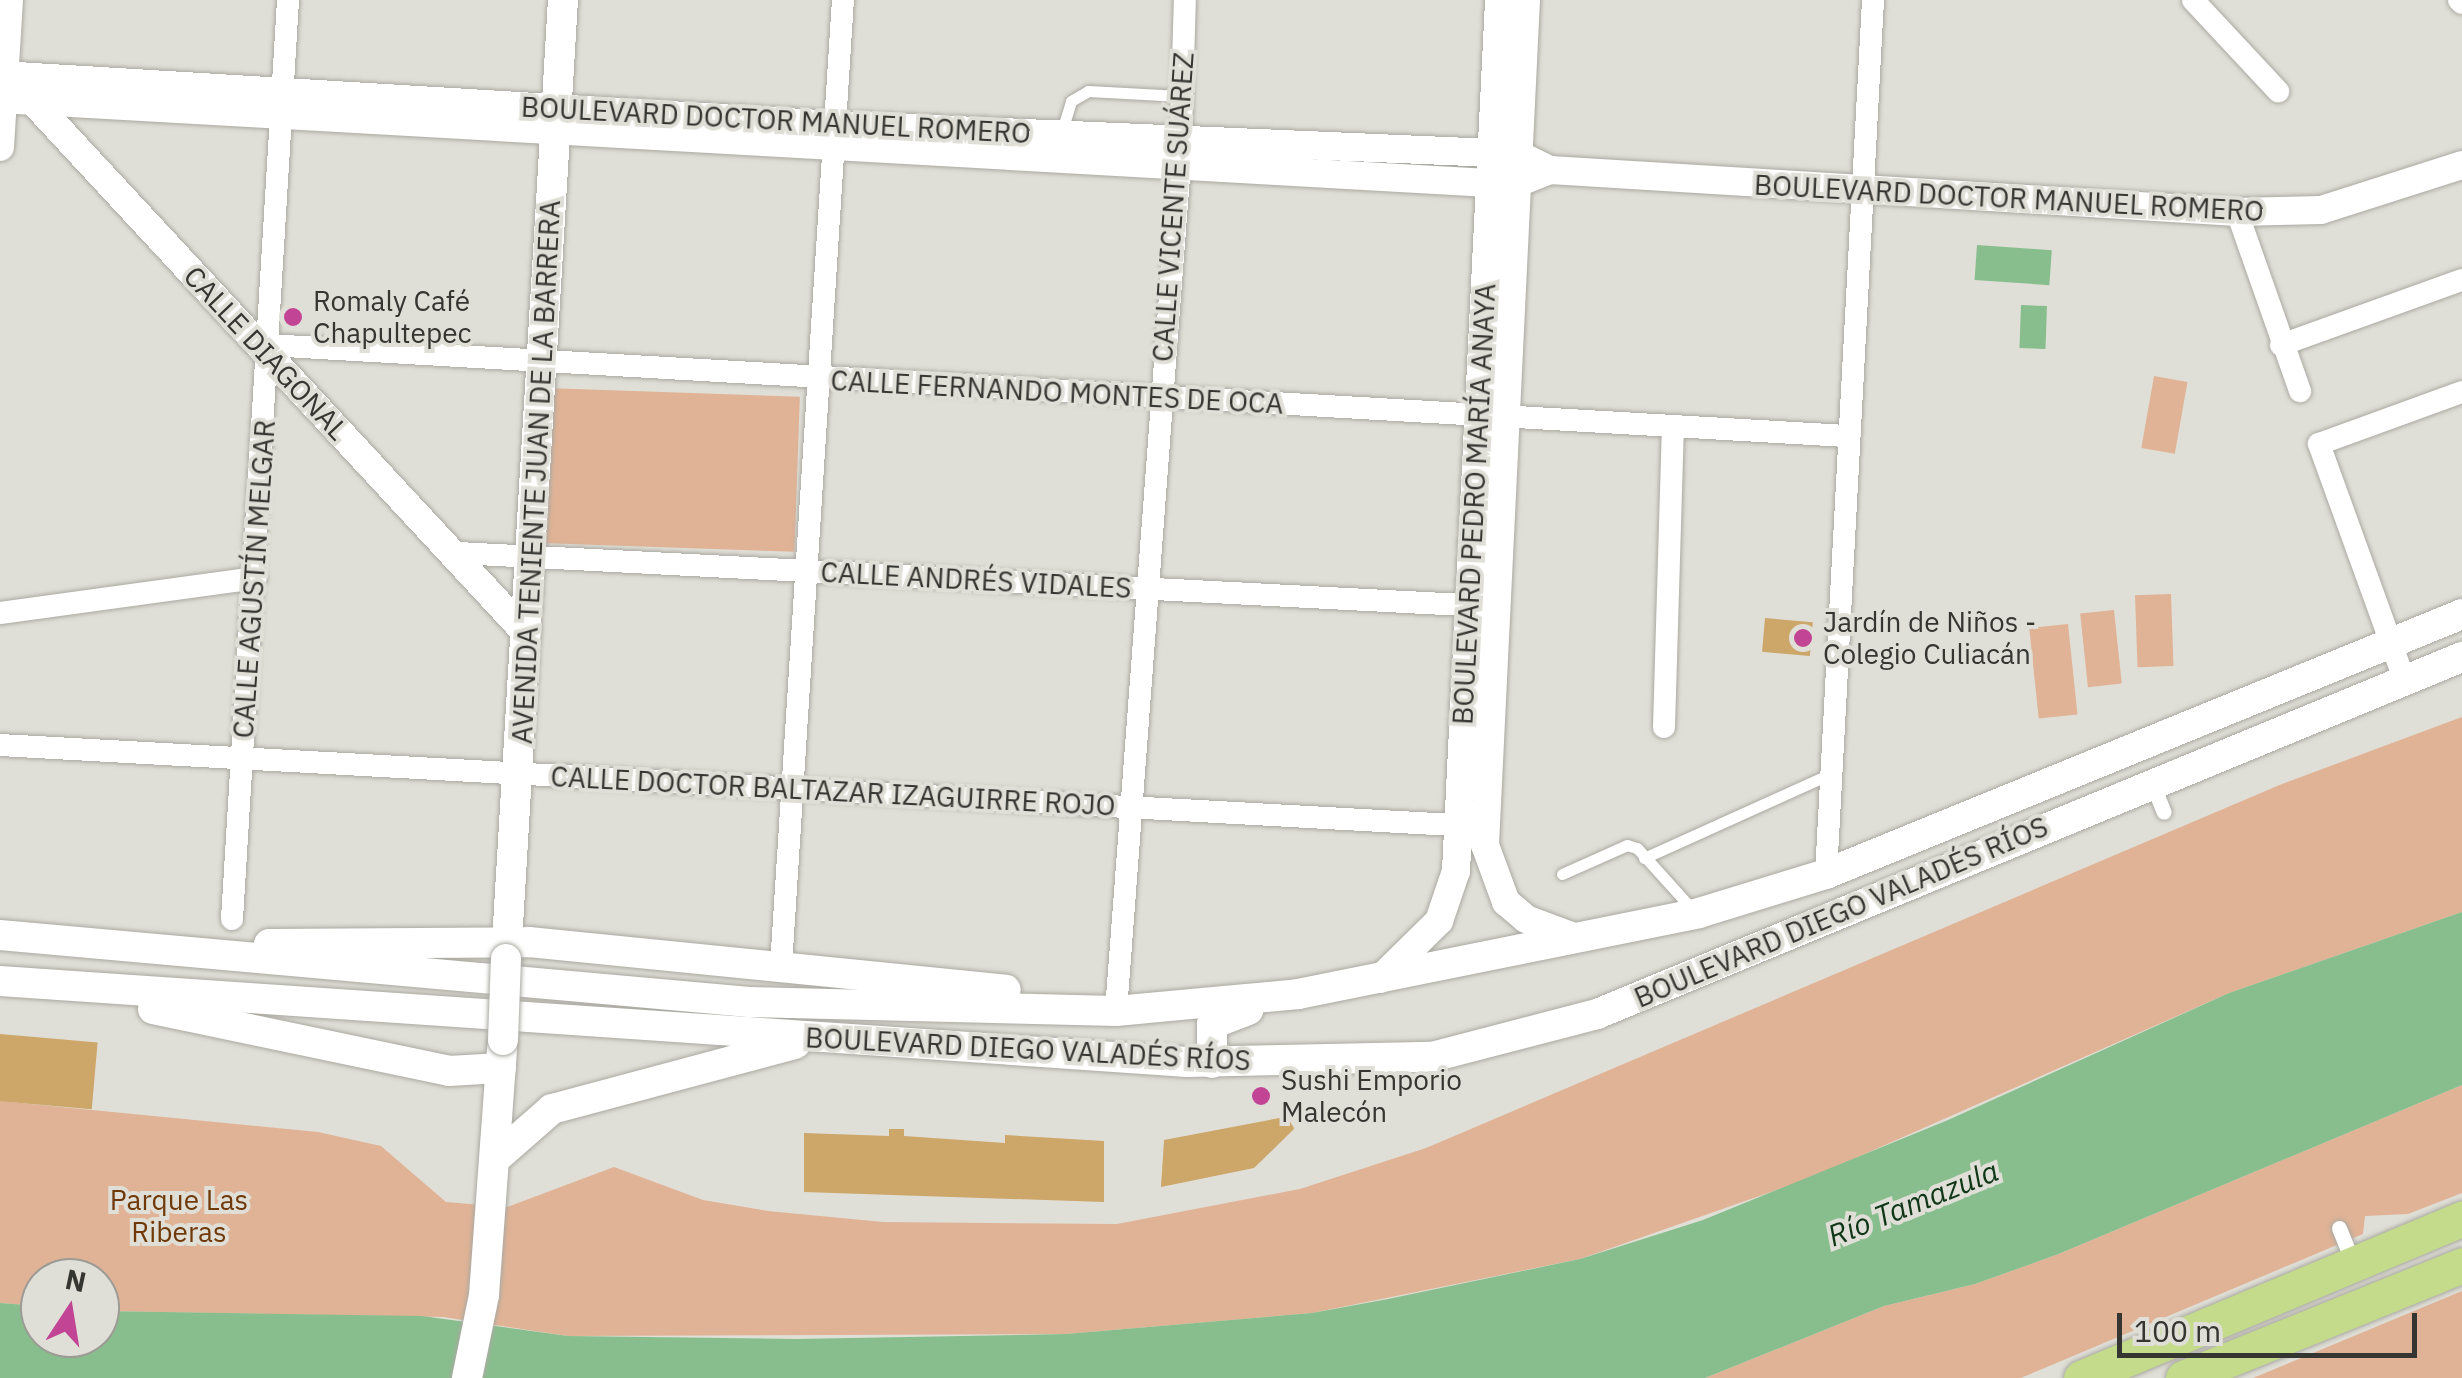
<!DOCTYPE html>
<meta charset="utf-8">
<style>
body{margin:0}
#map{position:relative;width:2462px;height:1378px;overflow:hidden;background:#e0dfd7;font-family:"IBM Plex Sans",sans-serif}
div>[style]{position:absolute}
.green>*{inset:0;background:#e0b396;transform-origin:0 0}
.water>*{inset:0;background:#88be8d;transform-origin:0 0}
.building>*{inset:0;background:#cda66a;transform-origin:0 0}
.roads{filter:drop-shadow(0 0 2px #aaa9a2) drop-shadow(0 0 2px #aaa9a2)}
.service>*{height:11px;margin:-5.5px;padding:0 5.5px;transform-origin:5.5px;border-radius:5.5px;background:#fff}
.pedestrian>*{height:15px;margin:-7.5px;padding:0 7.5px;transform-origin:7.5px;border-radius:7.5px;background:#fff}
.minor>*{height:22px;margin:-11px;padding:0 11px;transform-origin:11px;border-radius:11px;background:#fff}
.tertiary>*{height:28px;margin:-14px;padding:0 14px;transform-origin:14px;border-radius:14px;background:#fff}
.secondary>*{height:30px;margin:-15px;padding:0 15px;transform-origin:15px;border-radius:15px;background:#fff}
.primary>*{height:35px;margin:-17.5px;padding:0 17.5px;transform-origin:17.5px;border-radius:17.5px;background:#c4db8b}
.bridges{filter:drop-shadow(0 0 2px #aaa9a2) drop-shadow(0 0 2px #aaa9a2)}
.secondary-bridge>*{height:30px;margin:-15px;padding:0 15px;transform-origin:15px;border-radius:15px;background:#fff}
.dots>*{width:28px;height:28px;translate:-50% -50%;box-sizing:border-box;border:5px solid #e0dfd7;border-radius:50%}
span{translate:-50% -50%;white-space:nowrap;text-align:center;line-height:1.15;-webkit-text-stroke:8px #e0dfd7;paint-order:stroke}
.street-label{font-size:28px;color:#353532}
.poi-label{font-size:28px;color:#353532}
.left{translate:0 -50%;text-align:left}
.park-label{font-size:28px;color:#703909}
.water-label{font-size:30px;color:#0f3717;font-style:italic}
.north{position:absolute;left:20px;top:1258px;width:100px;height:100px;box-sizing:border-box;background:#e0dfd7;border:2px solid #9c9b95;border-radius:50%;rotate:12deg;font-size:28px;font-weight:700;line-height:40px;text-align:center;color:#353532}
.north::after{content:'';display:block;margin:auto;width:35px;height:45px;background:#c14594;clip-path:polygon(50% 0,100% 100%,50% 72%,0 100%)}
.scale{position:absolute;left:2117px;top:1313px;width:300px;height:45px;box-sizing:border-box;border:5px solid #353532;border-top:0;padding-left:12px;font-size:30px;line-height:35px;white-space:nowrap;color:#353532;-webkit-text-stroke:8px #e0dfd7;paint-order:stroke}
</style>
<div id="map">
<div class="green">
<i style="left:2154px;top:376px;width:34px;height:73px;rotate:10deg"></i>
<i style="left:546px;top:388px;width:254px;height:155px;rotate:2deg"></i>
<i style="left:2171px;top:594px;width:72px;height:36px;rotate:88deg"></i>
<i style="left:2114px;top:610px;width:74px;height:34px;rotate:84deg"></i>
<i style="left:2068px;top:624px;width:91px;height:39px;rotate:84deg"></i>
<i style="clip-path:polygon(2462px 717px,2462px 912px,2229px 993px,1808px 1179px,1580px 1259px,1312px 1313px,1066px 1334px,568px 1336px,443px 1317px,100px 1311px,100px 1278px,40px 1278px,40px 1306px,0 1303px,0 1101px,318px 1132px,381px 1146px,446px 1202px,507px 1207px,614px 1167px,703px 1200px,768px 1211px,883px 1222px,1117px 1224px,1300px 1189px,1426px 1148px,2282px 784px)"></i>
<i style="clip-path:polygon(2462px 1085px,2462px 1193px,2408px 1214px,2365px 1216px,2363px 1234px,2021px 1378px,1705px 1378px,1884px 1306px,1975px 1284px,2056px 1255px)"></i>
<i style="clip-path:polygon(2462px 1291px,2462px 1378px,2253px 1378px)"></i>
</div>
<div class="water">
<i style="left:1977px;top:245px;width:75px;height:35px;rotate:4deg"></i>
<i style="left:2021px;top:305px;width:26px;height:43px;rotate:2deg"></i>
<i style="clip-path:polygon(2462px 912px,2462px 1085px,2056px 1255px,1975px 1284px,1884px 1306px,1705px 1378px,0 1378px,0 1303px,40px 1306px,40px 1338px,100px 1338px,100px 1311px,422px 1316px,568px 1336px,795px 1339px,1066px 1334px,1312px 1313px,1388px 1299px,1580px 1259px,1703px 1220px,1948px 1120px,2229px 993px)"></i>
</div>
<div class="building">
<i style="left:1765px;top:618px;width:48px;height:34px;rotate:5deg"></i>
<i style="left:0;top:1034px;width:98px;height:67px;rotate:5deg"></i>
<i style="clip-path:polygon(1290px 1116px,1294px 1129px,1254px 1168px,1161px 1187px,1164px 1140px)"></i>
<i style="clip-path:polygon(889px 1129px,904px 1129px,904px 1136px,1005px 1143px,1005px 1135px,1104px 1141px,1104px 1202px,804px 1192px,804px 1133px,889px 1136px)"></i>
</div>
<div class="roads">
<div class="service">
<i style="left:1061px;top:134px;width:34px;rotate:-73deg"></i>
<i style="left:1071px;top:101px;width:20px;rotate:-30deg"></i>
<i style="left:1088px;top:91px;width:93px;rotate:3.1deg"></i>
<i style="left:1644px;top:858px;width:206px;rotate:-24.3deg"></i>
<i style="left:1562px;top:874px;width:71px;rotate:-24deg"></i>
<i style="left:1627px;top:845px;width:10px;rotate:17deg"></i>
<i style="left:1637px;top:848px;width:81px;rotate:48deg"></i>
</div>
<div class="pedestrian">
<i style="left:2152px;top:783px;width:31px;rotate:68deg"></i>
<i style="left:2339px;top:1228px;width:38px;rotate:68deg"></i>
</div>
<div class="minor">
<i style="left:2193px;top:0;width:125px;rotate:47deg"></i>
<i style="left:2459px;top:0;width:4px;rotate:45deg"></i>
<i style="left:2237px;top:212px;width:190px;rotate:70.6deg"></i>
<i style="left:268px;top:345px;width:1581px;rotate:3.3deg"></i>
<i style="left:2281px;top:345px;width:192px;rotate:-19.8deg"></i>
<i style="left:458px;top:553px;width:1026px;rotate:2.96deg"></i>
<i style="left:0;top:613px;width:258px;rotate:-7.8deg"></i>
<i style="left:2404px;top:679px;width:250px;rotate:-109.9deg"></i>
<i style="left:2319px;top:444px;width:152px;rotate:-20deg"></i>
<i style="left:1664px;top:727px;width:301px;rotate:-88.3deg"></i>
<i style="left:0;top:745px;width:1476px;rotate:3.15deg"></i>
<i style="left:1826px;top:874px;width:875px;rotate:-86.92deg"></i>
<i style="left:232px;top:919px;width:921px;rotate:-86.51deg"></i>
<i style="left:781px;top:966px;width:968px;rotate:-86.33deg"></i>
<i style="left:1116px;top:1011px;width:849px;rotate:-85.68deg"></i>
<i style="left:1180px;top:164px;width:164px;rotate:-88.3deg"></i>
</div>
<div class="tertiary">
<i style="left:1526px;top:0;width:846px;rotate:92.78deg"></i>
<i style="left:1485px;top:845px;width:61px;rotate:69.8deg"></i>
<i style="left:1506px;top:902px;width:26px;rotate:40deg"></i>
<i style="left:1526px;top:919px;width:48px;rotate:20.7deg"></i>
<i style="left:0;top:75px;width:837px;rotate:3.42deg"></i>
<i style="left:836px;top:125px;width:682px;rotate:2.44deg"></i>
<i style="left:1517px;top:154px;width:37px;rotate:26deg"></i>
<i style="left:1550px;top:170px;width:688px;rotate:3.5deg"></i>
<i style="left:2237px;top:212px;width:84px;rotate:-1.4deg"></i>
<i style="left:2321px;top:210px;width:148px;rotate:-17.7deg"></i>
<i style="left:29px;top:97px;width:732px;rotate:47.16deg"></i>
<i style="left:0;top:99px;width:1491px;rotate:3.23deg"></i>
<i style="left:1489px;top:183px;width:26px;rotate:2deg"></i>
<i style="left:1515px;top:184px;width:38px;rotate:-22deg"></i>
<i style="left:0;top:147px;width:147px;rotate:-86.5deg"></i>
<i style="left:1380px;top:979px;width:83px;rotate:-44.5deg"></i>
<i style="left:1439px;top:921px;width:53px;rotate:-71.2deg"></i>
<i style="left:1456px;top:871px;width:872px;rotate:-87.17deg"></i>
</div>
<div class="secondary">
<i style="left:0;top:935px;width:752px;rotate:5.11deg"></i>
<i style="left:749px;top:1002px;width:367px;rotate:1.4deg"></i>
<i style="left:1116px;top:1011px;width:183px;rotate:-5.3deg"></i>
<i style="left:1298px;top:994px;width:409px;rotate:-11.4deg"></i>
<i style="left:1699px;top:913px;width:133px;rotate:-17.1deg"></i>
<i style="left:1826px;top:874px;width:687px;rotate:-22.23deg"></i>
<i style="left:269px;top:944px;width:260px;rotate:-0.4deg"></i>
<i style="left:529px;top:942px;width:479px;rotate:5.7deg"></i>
<i style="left:506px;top:959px;width:961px;rotate:-86.6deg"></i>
<i style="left:0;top:981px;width:1190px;rotate:3.9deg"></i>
<i style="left:1187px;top:1062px;width:245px;rotate:-1.2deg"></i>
<i style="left:1432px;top:1057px;width:171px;rotate:-14.6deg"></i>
<i style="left:1597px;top:1014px;width:936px;rotate:-22.43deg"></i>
<i style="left:153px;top:1009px;width:302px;rotate:11.8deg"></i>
<i style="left:449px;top:1071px;width:52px;rotate:-3.3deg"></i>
<i style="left:1212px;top:1063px;width:39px;rotate:-90deg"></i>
<i style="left:1212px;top:1024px;width:39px;rotate:-21deg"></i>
<i style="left:496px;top:1158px;width:74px;rotate:-41.2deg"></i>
<i style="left:552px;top:1109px;width:252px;rotate:-15deg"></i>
<i style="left:467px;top:1378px;width:85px;rotate:-78.4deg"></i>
<i style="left:484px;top:1295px;width:248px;rotate:-85.8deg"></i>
</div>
<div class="primary">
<i style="left:2081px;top:1378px;width:413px;rotate:-22.7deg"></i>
<i style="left:2183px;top:1378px;width:301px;rotate:-22deg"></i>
</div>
</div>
<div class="bridges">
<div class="secondary-bridge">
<i style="left:503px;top:1040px;width:81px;rotate:-87.9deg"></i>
</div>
</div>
<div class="dots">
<i style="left:293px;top:317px;background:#c14594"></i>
<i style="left:1803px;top:638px;background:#c14594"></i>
<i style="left:1261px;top:1096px;background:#c14594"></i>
</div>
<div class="street-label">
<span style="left:776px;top:120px;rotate:3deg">BOULEVARD DOCTOR MANUEL ROMERO</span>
<span style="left:2009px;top:198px;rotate:3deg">BOULEVARD DOCTOR MANUEL ROMERO</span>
<span style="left:1173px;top:207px;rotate:-86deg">CALLE VICENTE SUÁREZ</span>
<span style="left:266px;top:353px;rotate:47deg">CALLE DIAGONAL</span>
<span style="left:1057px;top:392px;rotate:3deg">CALLE FERNANDO MONTES DE OCA</span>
<span style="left:536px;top:472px;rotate:-87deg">AVENIDA TENIENTE JUAN DE LA BARRERA</span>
<span style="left:1474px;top:504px;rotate:-87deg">BOULEVARD PEDRO MARÍA ANAYA</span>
<span style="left:254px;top:579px;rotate:-86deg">CALLE AGUSTÍN MELGAR</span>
<span style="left:976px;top:580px;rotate:3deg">CALLE ANDRÉS VIDALES</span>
<span style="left:833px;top:791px;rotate:3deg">CALLE DOCTOR BALTAZAR IZAGUIRRE ROJO</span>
<span style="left:1841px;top:912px;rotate:-23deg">BOULEVARD DIEGO VALADÉS RÍOS</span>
<span style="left:1028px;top:1049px;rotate:3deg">BOULEVARD DIEGO VALADÉS RÍOS</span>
</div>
<div class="poi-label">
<span class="left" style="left:313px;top:317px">Romaly Café<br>Chapultepec</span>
<span class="left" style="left:1823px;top:638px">Jardín de Niños -<br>Colegio Culiacán</span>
<span class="left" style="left:1281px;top:1096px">Sushi Emporio<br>Malecón</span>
</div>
<div class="park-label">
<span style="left:179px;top:1216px">Parque Las<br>Riberas</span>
</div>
<div class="water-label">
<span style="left:1913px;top:1203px;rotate:-22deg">Río Tamazula</span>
</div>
<div class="north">N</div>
<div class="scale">100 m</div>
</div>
